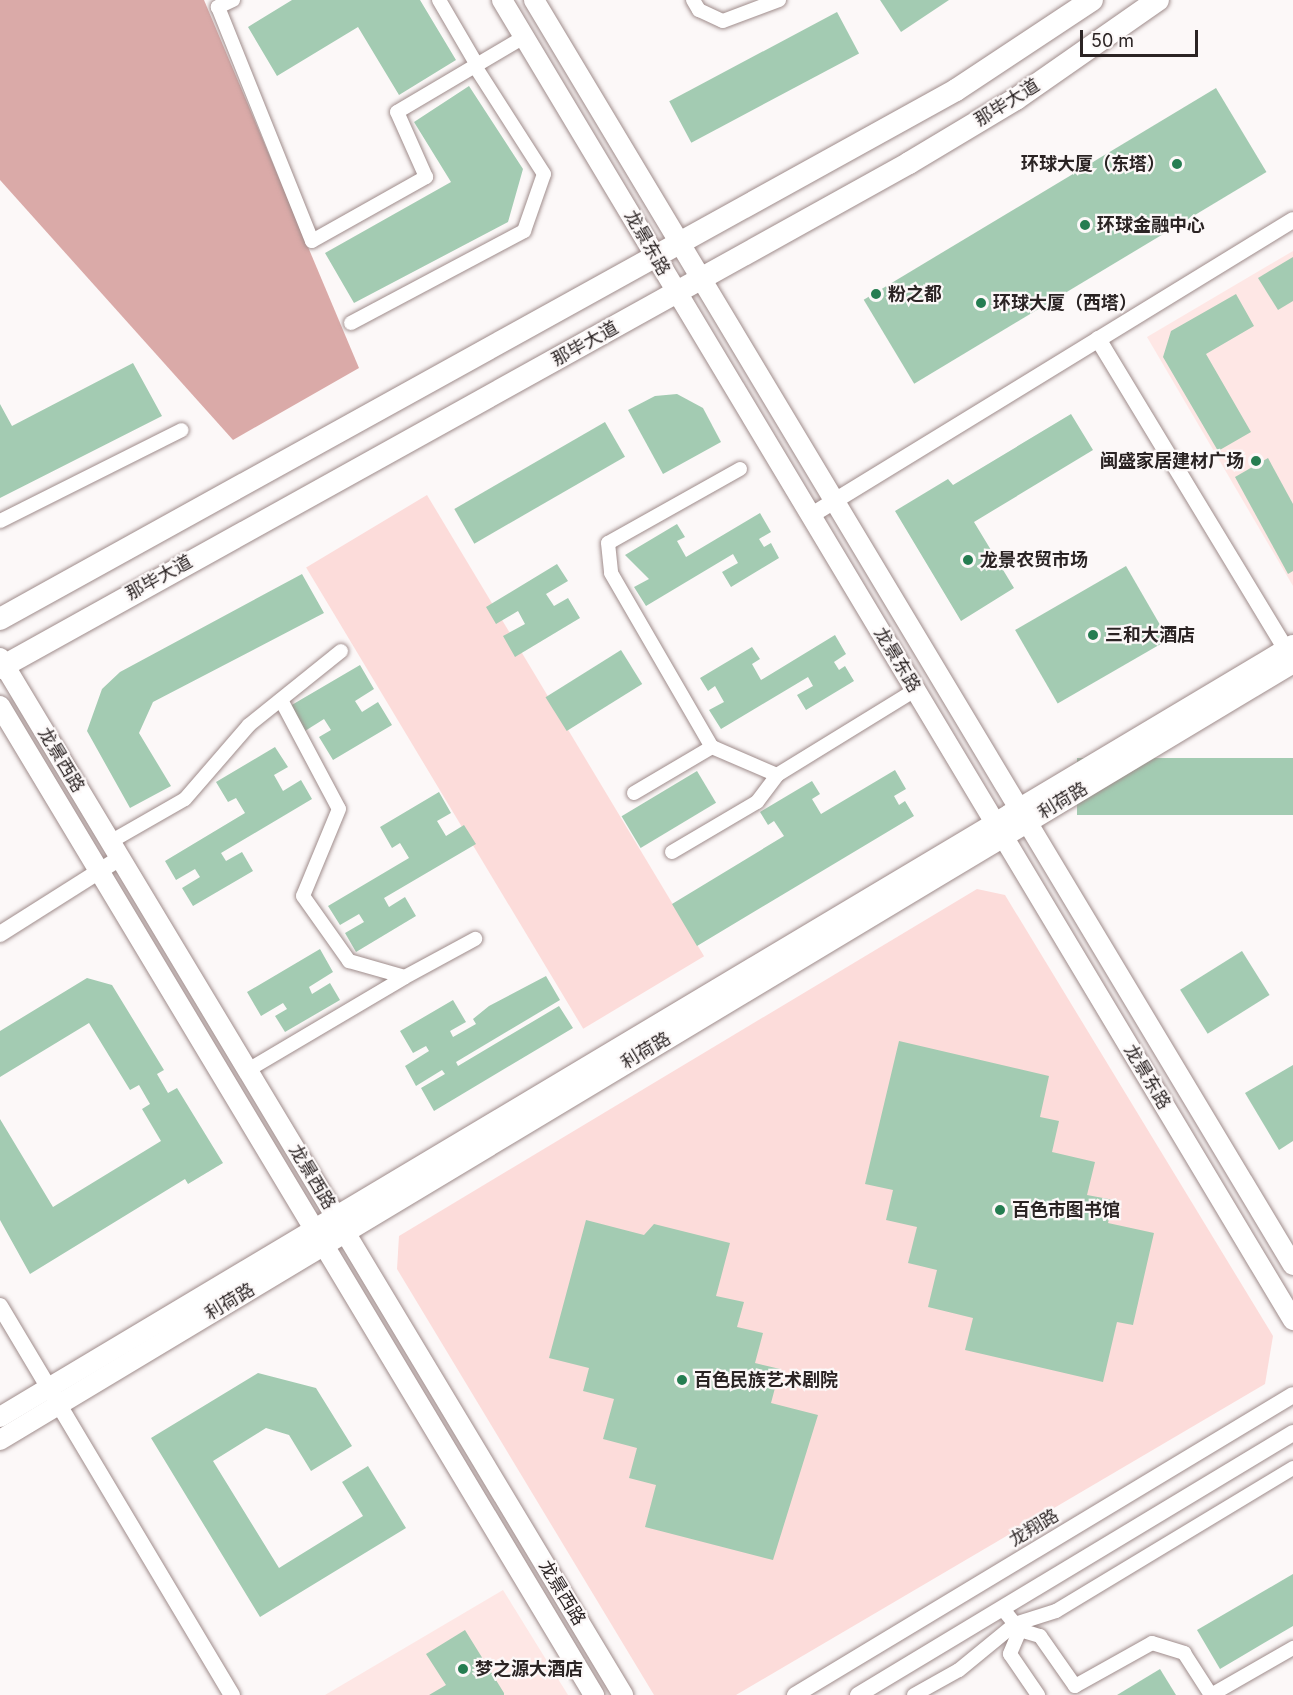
<!DOCTYPE html>
<meta charset="utf-8">
<style>
body{margin:0}
#map{position:relative;width:1293px;height:1695px;overflow:hidden;background:#fcf8f8;font-family:Inter,"Noto Sans SC",sans-serif}
div>[style]{position:absolute}
.built>*{inset:0;background:#fee7e5}
.green>*{inset:0;background:#fcdcda;transform-origin:0 0}
.forest>*{inset:0;background:#daaaa8}
.building>*{inset:0;background:#a3cbb2;transform-origin:0 0}
.roads{filter:drop-shadow(0 0 2px #9f8c8b) drop-shadow(0 0 2px #9f8c8b)}
.minor>*{height:14px;margin:-7px;padding:0 7px;transform-origin:7px;border-radius:7px;background:#fff}
.tertiary>*{height:16px;margin:-8px;padding:0 8px;transform-origin:8px;border-radius:8px;background:#fff}
.secondary>*{height:20px;margin:-10px;padding:0 10px;transform-origin:10px;border-radius:10px;background:#fff}
.primary>*{height:22px;margin:-11px;padding:0 11px;transform-origin:11px;border-radius:11px;background:#fff}
.dots>*{width:16px;height:16px;translate:-50% -50%;box-sizing:border-box;border:3px solid #fcf8f8;border-radius:50%}
span{translate:-50% -50%;white-space:nowrap;text-align:center;line-height:1.15;-webkit-text-stroke:4.5px #fcf8f8;paint-order:stroke}
.street-label{font-size:18px;color:#2b2424}
.poi-label{font-size:18px;color:#2b2424;font-weight:700}
.right{translate:-100% -50%;text-align:right}
.left{translate:0 -50%;text-align:left}
.scale{position:absolute;left:1080px;top:30px;width:118px;height:27px;box-sizing:border-box;border:3px solid #2b2424;border-top:0;padding-left:8px;font-size:18px;line-height:21px;white-space:nowrap;color:#2b2424;-webkit-text-stroke:4px #fcf8f8;paint-order:stroke}
</style>
<div id="map">
<div class="built">
<i style="clip-path:polygon(1293px 251px,1293px 586px,1147px 337px)"></i>
<i style="clip-path:polygon(503px 1590px,568px 1695px,325px 1695px)"></i>
</div>
<div class="green">
<i style="left:427px;top:495px;width:538px;height:141px;rotate:59deg"></i>
<i style="clip-path:polygon(977px 889px,1005px 895px,1273px 1336px,1265px 1384px,736px 1695px,654px 1695px,397px 1269px,399px 1236px)"></i>
</div>
<div class="forest">
<i style="clip-path:polygon(0 0,204px 0,359px 368px,233px 440px,0 180px)"></i>
</div>
<div class="building">
<i style="clip-path:polygon(292px 0,420px 0,456px 60px,399px 95px,358px 27px,277px 76px,248px 27px)"></i>
<i style="clip-path:polygon(880px 0,949px 0,901px 32px)"></i>
<i style="left:837px;top:12px;width:47px;height:190px;rotate:62deg"></i>
<i style="clip-path:polygon(469px 86px,523px 169px,508px 222px,354px 303px,325px 253px,451px 182px,414px 122px)"></i>
<i style="left:1216px;top:88px;width:98px;height:411px;rotate:59deg"></i>
<i style="clip-path:polygon(1293px 257px,1293px 301px,1278px 310px,1258px 278px)"></i>
<i style="clip-path:polygon(1236px 294px,1254px 326px,1206px 354px,1251px 432px,1218px 451px,1163px 357px,1171px 331px)"></i>
<i style="clip-path:polygon(133px 363px,162px 416px,0 498px,0 404px,12px 426px)"></i>
<i style="clip-path:polygon(677px 394px,703px 408px,721px 442px,663px 474px,628px 410px,655px 396px)"></i>
<i style="clip-path:polygon(1071px 414px,1093px 450px,974px 522px,1014px 588px,961px 621px,895px 511px,948px 479px,953px 485px)"></i>
<i style="left:605px;top:422px;width:40px;height:174px;rotate:60deg"></i>
<i style="clip-path:polygon(1268px 458px,1293px 504px,1293px 571px,1288px 574px,1235px 477px)"></i>
<i style="clip-path:polygon(760px 513px,771px 532px,759px 539px,764px 547px,771px 543px,779px 558px,731px 587px,722px 572px,738px 563px,733px 554px,646px 606px,634px 587px,649px 579px,625px 555px,677px 524px,685px 537px,677px 541px,686px 557px)"></i>
<i style="clip-path:polygon(557px 564px,568px 581px,546px 594px,554px 606px,568px 598px,580px 618px,515px 657px,503px 636px,525px 624px,518px 611px,496px 624px,486px 607px)"></i>
<i style="left:1126px;top:566px;width:85px;height:128px;rotate:60deg"></i>
<i style="clip-path:polygon(302px 574px,324px 613px,153px 702px,139px 733px,171px 786px,130px 808px,87px 731px,102px 689px,120px 672px)"></i>
<i style="clip-path:polygon(835px 635px,846px 654px,834px 662px,839px 670px,845px 666px,854px 681px,806px 710px,797px 695px,813px 686px,808px 677px,721px 729px,709px 710px,724px 702px,715px 686px,708px 691px,700px 678px,752px 647px,760px 659px,752px 664px,761px 680px)"></i>
<i style="left:621px;top:650px;width:40px;height:89px;rotate:58deg"></i>
<i style="clip-path:polygon(360px 665px,374px 689px,355px 701px,362px 712px,378px 702px,392px 725px,333px 760px,319px 737px,331px 730px,324px 719px,305px 731px,290px 706px)"></i>
<i style="clip-path:polygon(275px 747px,288px 767px,274px 775px,283px 791px,301px 780px,312px 799px,221px 853px,226px 861px,242px 852px,253px 871px,193px 906px,182px 888px,200px 877px,195px 869px,176px 880px,165px 861px,245px 813px,236px 798px,228px 802px,216px 782px)"></i>
<i style="left:1293px;top:758px;width:57px;height:216px;rotate:90deg"></i>
<i style="clip-path:polygon(895px 770px,906px 789px,894px 796px,899px 805px,905px 801px,914px 816px,697px 946px,672px 904px,784px 836px,774px 821px,768px 825px,760px 812px,812px 781px,820px 794px,812px 799px,821px 814px)"></i>
<i style="left:697px;top:771px;width:37px;height:88px;rotate:59deg"></i>
<i style="clip-path:polygon(439px 792px,451px 813px,437px 821px,446px 836px,464px 825px,476px 844px,384px 898px,389px 907px,405px 897px,416px 916px,356px 952px,345px 933px,364px 922px,359px 914px,340px 925px,328px 906px,409px 858px,400px 843px,392px 848px,380px 827px)"></i>
<i style="clip-path:polygon(320px 949px,333px 972px,309px 987px,312px 994px,330px 983px,340px 1000px,285px 1032px,275px 1016px,287px 1009px,283px 1003px,261px 1016px,247px 992px)"></i>
<i style="left:1242px;top:951px;width:52px;height:73px;rotate:58deg"></i>
<i style="clip-path:polygon(546px 976px,560px 1000px,456px 1062px,458px 1066px,559px 1006px,573px 1028px,434px 1111px,421px 1088px,445px 1074px,442px 1070px,416px 1086px,405px 1066px,429px 1051px,426px 1046px,413px 1053px,400px 1031px,453px 1000px,466px 1022px,450px 1031px,453px 1037px,476px 1024px,473px 1019px,489px 1006px)"></i>
<i style="clip-path:polygon(87px 978px,112px 985px,164px 1070px,157px 1074px,168px 1093px,177px 1088px,223px 1163px,188px 1184px,185px 1179px,30px 1274px,0 1220px,0 1119px,53px 1207px,161px 1141px,142px 1109px,150px 1104px,139px 1085px,130px 1090px,89px 1023px,0 1077px,0 1031px)"></i>
<i style="clip-path:polygon(899px 1041px,1049px 1076px,1040px 1117px,1059px 1121px,1052px 1152px,1095px 1162px,1087px 1195px,1114px 1200px,1108px 1223px,1154px 1233px,1133px 1325px,1117px 1322px,1103px 1382px,965px 1350px,973px 1318px,928px 1307px,937px 1270px,908px 1263px,917px 1227px,886px 1220px,893px 1190px,865px 1184px)"></i>
<i style="clip-path:polygon(1293px 1065px,1293px 1141px,1279px 1150px,1245px 1093px)"></i>
<i style="clip-path:polygon(586px 1220px,644px 1235px,654px 1224px,730px 1243px,716px 1296px,744px 1302px,737px 1327px,763px 1333px,755px 1363px,780px 1369px,771px 1403px,818px 1415px,773px 1560px,645px 1527px,656px 1485px,629px 1478px,637px 1448px,603px 1439px,614px 1399px,583px 1391px,589px 1368px,549px 1358px)"></i>
<i style="clip-path:polygon(258px 1373px,316px 1388px,352px 1446px,311px 1471px,289px 1435px,266px 1428px,213px 1461px,279px 1568px,363px 1516px,342px 1482px,368px 1466px,406px 1528px,260px 1617px,151px 1438px)"></i>
<i style="clip-path:polygon(1293px 1574px,1293px 1626px,1220px 1669px,1197px 1630px)"></i>
<i style="clip-path:polygon(465px 1630px,504px 1693px,504px 1695px,429px 1695px,446px 1685px,426px 1654px)"></i>
<i style="clip-path:polygon(1160px 1669px,1176px 1695px,1117px 1695px)"></i>
</div>
<div class="roads">
<div class="minor">
<i style="left:233px;top:0;width:17px;rotate:155deg"></i>
<i style="left:218px;top:7px;width:252px;rotate:68.1deg"></i>
<i style="left:312px;top:241px;width:131px;rotate:-29.3deg"></i>
<i style="left:426px;top:177px;width:71px;rotate:-114deg"></i>
<i style="left:397px;top:112px;width:147px;rotate:-30.6deg"></i>
<i style="left:439px;top:0;width:75px;rotate:59.7deg"></i>
<i style="left:693px;top:0;width:12px;rotate:59deg"></i>
<i style="left:699px;top:10px;width:26px;rotate:25deg"></i>
<i style="left:723px;top:21px;width:60px;rotate:-20.6deg"></i>
<i style="left:351px;top:323px;width:196px;rotate:-28deg"></i>
<i style="left:524px;top:231px;width:60px;rotate:-70.7deg"></i>
<i style="left:544px;top:174px;width:128px;rotate:-122.6deg"></i>
<i style="left:740px;top:469px;width:151px;rotate:150.7deg"></i>
<i style="left:608px;top:543px;width:30px;rotate:84deg"></i>
<i style="left:611px;top:573px;width:201px;rotate:59.9deg"></i>
<i style="left:712px;top:747px;width:71px;rotate:23.3deg"></i>
<i style="left:777px;top:775px;width:162px;rotate:-31.6deg"></i>
<i style="left:0;top:521px;width:203px;rotate:-26.6deg"></i>
<i style="left:281px;top:700px;width:123px;rotate:62deg"></i>
<i style="left:339px;top:809px;width:94px;rotate:112.5deg"></i>
<i style="left:303px;top:896px;width:80px;rotate:54.7deg"></i>
<i style="left:349px;top:961px;width:58px;rotate:15.9deg"></i>
<i style="left:405px;top:977px;width:80px;rotate:-28.5deg"></i>
<i style="left:634px;top:793px;width:91px;rotate:-30.5deg"></i>
<i style="left:110px;top:842px;width:86px;rotate:-29.8deg"></i>
<i style="left:185px;top:799px;width:98px;rotate:-49.1deg"></i>
<i style="left:249px;top:725px;width:118px;rotate:-38.8deg"></i>
<i style="left:672px;top:852px;width:99px;rotate:-30.5deg"></i>
<i style="left:757px;top:802px;width:34px;rotate:-53deg"></i>
<i style="left:248px;top:1070px;width:182px;rotate:-30.6deg"></i>
<i style="left:1002px;top:1608px;width:28px;rotate:51deg"></i>
<i style="left:1020px;top:1630px;width:21px;rotate:17deg"></i>
<i style="left:1040px;top:1636px;width:61px;rotate:55deg"></i>
<i style="left:1075px;top:1686px;width:88px;rotate:-29.2deg"></i>
<i style="left:1152px;top:1643px;width:34px;rotate:17deg"></i>
<i style="left:1184px;top:1653px;width:50px;rotate:57.3deg"></i>
<i style="left:1211px;top:1695px;width:95px;rotate:-29.8deg"></i>
<i style="left:1020px;top:1630px;width:26px;rotate:113deg"></i>
<i style="left:1010px;top:1654px;width:50px;rotate:55.7deg"></i>
<i style="left:914px;top:1695px;width:51px;rotate:-29.1deg"></i>
<i style="left:959px;top:1670px;width:72px;rotate:-39.4deg"></i>
<i style="left:1015px;top:1624px;width:43px;rotate:-17.6deg"></i>
<i style="left:1056px;top:1611px;width:277px;rotate:-31.1deg"></i>
</div>
<div class="tertiary">
<i style="left:1098px;top:339px;width:363px;rotate:58.8deg"></i>
<i style="left:810px;top:516px;width:566px;rotate:-31.5deg"></i>
<i style="left:0;top:934px;width:142px;rotate:-32.3deg"></i>
<i style="left:0;top:1306px;width:453px;rotate:59.2deg"></i>
<i style="left:795px;top:1695px;width:581px;rotate:-31.07deg"></i>
<i style="left:858px;top:1695px;width:508px;rotate:-31.06deg"></i>
</div>
<div class="secondary">
<i style="left:502px;top:0;width:1539px;rotate:59.07deg"></i>
<i style="left:534px;top:0;width:1475px;rotate:59.04deg"></i>
<i style="left:0;top:658px;width:1210px;rotate:59deg"></i>
<i style="left:0;top:706px;width:1154px;rotate:59.01deg"></i>
<i style="left:0;top:1417px;width:1506px;rotate:-30.84deg"></i>
<i style="left:0;top:1440px;width:1509px;rotate:-31deg"></i>
</div>
<div class="primary">
<i style="left:0;top:619px;width:1093px;rotate:-28.96deg"></i>
<i style="left:956px;top:90px;width:163px;rotate:-33.5deg"></i>
<i style="left:0;top:668px;width:1040px;rotate:-29.05deg"></i>
<i style="left:909px;top:163px;width:125px;rotate:-30.9deg"></i>
<i style="left:1016px;top:99px;width:173px;rotate:-34.9deg"></i>
</div>
</div>
<div class="dots">
<i style="left:1177px;top:164px;background:#257d51"></i>
<i style="left:1085px;top:225px;background:#257d51"></i>
<i style="left:876px;top:294px;background:#257d51"></i>
<i style="left:981px;top:303px;background:#257d51"></i>
<i style="left:1256px;top:461px;background:#257d51"></i>
<i style="left:968px;top:560px;background:#257d51"></i>
<i style="left:1093px;top:635px;background:#257d51"></i>
<i style="left:1000px;top:1210px;background:#257d51"></i>
<i style="left:682px;top:1380px;background:#257d51"></i>
<i style="left:463px;top:1669px;background:#257d51"></i>
</div>
<div class="street-label">
<span style="left:1007px;top:103px;rotate:-32deg">那毕大道</span>
<span style="left:647px;top:243px;rotate:60deg">龙景东路</span>
<span style="left:585px;top:344px;rotate:-29deg">那毕大道</span>
<span style="left:159px;top:578px;rotate:-29deg">那毕大道</span>
<span style="left:897px;top:660px;rotate:59deg">龙景东路</span>
<span style="left:61px;top:760px;rotate:59deg">龙景西路</span>
<span style="left:1063px;top:801px;rotate:-31deg">利荷路</span>
<span style="left:646px;top:1051px;rotate:-31deg">利荷路</span>
<span style="left:1147px;top:1077px;rotate:59deg">龙景东路</span>
<span style="left:312px;top:1177px;rotate:59deg">龙景西路</span>
<span style="left:230px;top:1302px;rotate:-31deg">利荷路</span>
<span style="left:1034px;top:1528px;rotate:-31deg">龙翔路</span>
<span style="left:562px;top:1593px;rotate:59deg">龙景西路</span>
</div>
<div class="poi-label">
<span class="right" style="left:1165px;top:164px">环球大厦（东塔）</span>
<span class="left" style="left:1097px;top:225px">环球金融中心</span>
<span class="left" style="left:888px;top:294px">粉之都</span>
<span class="left" style="left:993px;top:303px">环球大厦（西塔）</span>
<span class="right" style="left:1244px;top:461px">闽盛家居建材广场</span>
<span class="left" style="left:980px;top:560px">龙景农贸市场</span>
<span class="left" style="left:1105px;top:635px">三和大酒店</span>
<span class="left" style="left:1012px;top:1210px">百色市图书馆</span>
<span class="left" style="left:694px;top:1380px">百色民族艺术剧院</span>
<span class="left" style="left:475px;top:1669px">梦之源大酒店</span>
</div>
<div class="scale">50 m</div>
</div>
